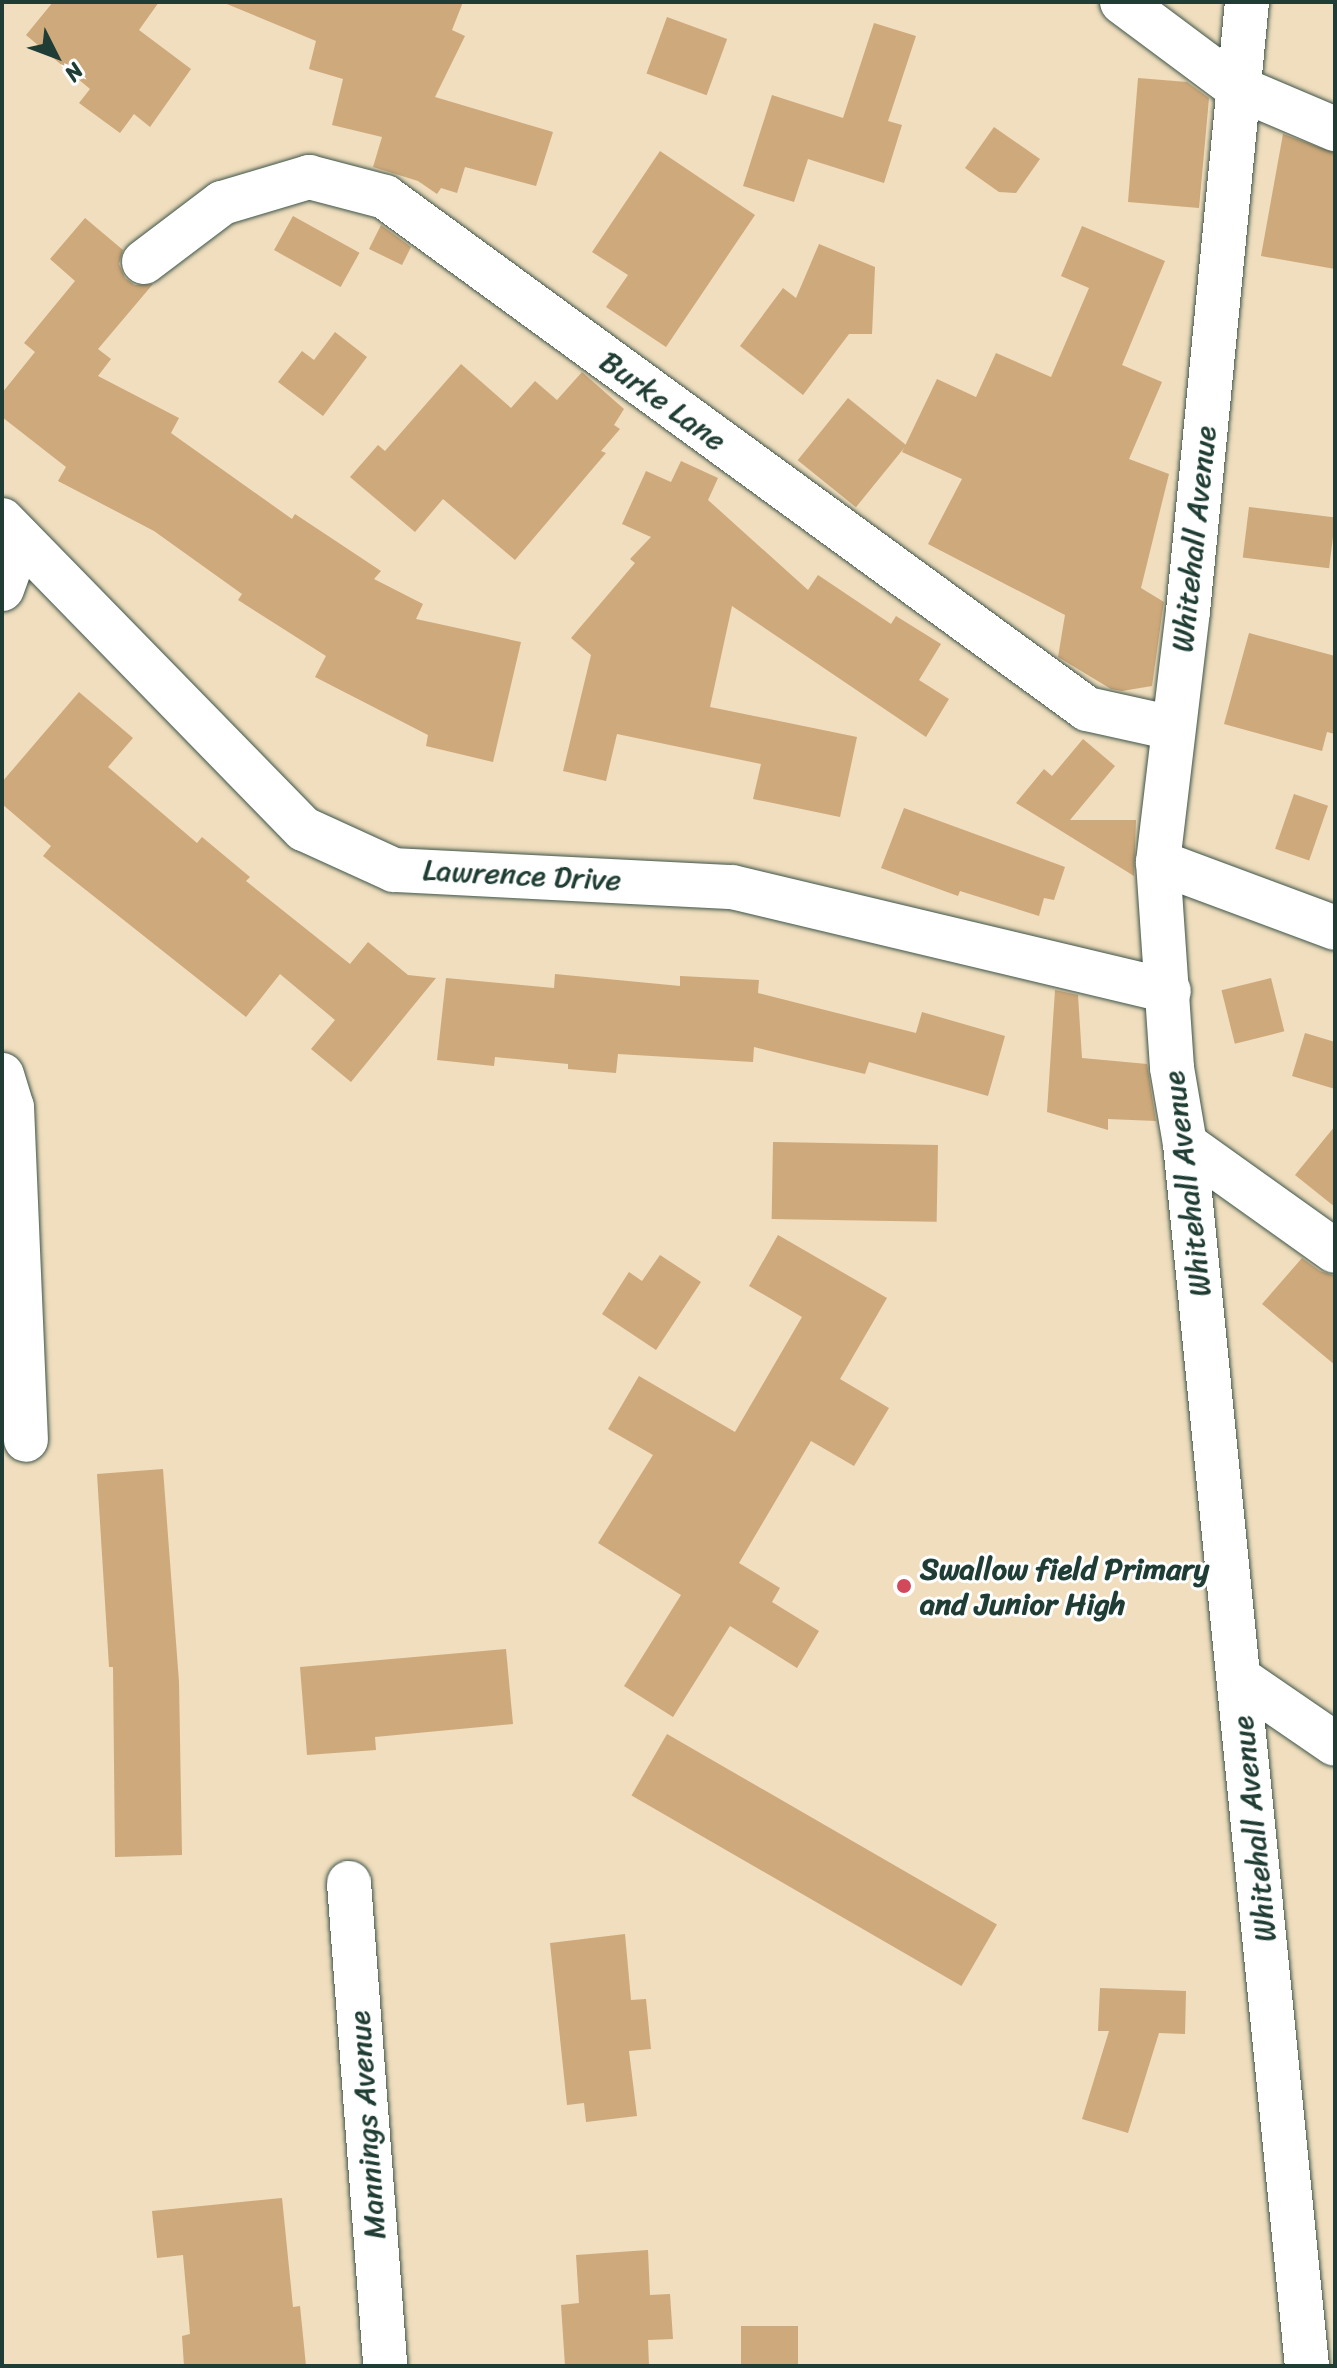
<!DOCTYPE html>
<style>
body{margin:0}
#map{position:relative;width:1337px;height:2368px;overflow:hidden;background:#f0debe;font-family:Sriracha,sans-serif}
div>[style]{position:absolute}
.building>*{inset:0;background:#cea97b;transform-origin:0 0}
.roads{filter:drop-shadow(0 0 2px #3e5549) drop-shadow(0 0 2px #3e5549)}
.minor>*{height:44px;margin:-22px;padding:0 22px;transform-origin:22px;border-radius:22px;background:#fff}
.dots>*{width:22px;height:22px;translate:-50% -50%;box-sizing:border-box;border:4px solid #fff;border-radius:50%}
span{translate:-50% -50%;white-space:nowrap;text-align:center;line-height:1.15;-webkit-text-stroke:6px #fff;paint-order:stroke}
.street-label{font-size:30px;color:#1f3d34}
.poi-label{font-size:30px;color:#1f3d34;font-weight:700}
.left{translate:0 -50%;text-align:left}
.frame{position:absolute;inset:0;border:4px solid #1f3d34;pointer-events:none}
.north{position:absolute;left:16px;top:16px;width:80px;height:80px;-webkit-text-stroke:6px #fff;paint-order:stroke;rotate:132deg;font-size:22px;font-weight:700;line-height:32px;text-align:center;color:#1f3d34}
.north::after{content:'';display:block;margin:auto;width:28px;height:36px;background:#1f3d34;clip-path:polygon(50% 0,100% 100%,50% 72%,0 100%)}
</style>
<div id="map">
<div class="building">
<i style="clip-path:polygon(53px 2px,159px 2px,139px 30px,191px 69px,150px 127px,134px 114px,120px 133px,79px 103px,90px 89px,26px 35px)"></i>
<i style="clip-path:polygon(222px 2px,463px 2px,452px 30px,465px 36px,435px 97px,553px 132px,536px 186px,465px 167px,457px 193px,441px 188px,437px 194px,418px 181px,373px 167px,382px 137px,332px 125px,343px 79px,309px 69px,316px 41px)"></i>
<i style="left:667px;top:17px;width:64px;height:60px;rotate:20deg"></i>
<i style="clip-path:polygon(874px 23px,916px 36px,888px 121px,902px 125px,884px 183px,808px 159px,794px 202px,743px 186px,772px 95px,843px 118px)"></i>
<i style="clip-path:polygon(1138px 78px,1187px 82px,1209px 98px,1199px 208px,1128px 202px)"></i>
<i style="clip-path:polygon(994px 127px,1040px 159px,1016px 193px,999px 192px,965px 168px)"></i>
<i style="clip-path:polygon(1283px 134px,1335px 153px,1335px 269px,1261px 256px)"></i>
<i style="clip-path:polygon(660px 151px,755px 215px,666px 347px,606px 307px,628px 275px,592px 252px)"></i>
<i style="left:293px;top:216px;width:76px;height:39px;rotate:29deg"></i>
<i style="clip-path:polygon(85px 218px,123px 250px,119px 264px,125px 278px,135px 285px,153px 284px,98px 349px,111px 359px,98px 376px,179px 418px,171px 433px,292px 519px,295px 514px,381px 571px,374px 579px,423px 604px,416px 619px,521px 642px,493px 762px,426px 746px,428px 735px,315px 677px,326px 656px,238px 600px,242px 594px,154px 531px,58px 481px,66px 467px,2px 417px,2px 393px,35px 352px,24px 343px,75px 281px,50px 259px)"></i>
<i style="clip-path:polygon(381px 225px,411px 247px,402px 265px,369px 249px)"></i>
<i style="clip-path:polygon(1082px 226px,1165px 261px,1122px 365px,1162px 382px,1129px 459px,1169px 474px,1141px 588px,1164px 602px,1163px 608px,1152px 686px,1122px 691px,1111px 689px,1058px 657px,1065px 615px,928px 544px,962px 479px,902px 452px,937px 379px,976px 397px,996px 353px,1051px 377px,1089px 288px,1061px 276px)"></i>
<i style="clip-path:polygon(819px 244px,875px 267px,872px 334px,849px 334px,803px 395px,740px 346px,783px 288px,796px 298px)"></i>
<i style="clip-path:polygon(335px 332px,367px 357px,323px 416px,278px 382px,302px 351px,314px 360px)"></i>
<i style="clip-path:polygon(461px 364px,511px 408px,535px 381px,557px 400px,582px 372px,624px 409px,614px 425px,620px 429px,601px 451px,606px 453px,515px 560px,443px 499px,415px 532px,350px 477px,378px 445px,385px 451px)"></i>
<i style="left:848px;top:398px;width:75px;height:80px;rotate:39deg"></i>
<i style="clip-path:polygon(681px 461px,718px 478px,708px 500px,808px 590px,818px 575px,891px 624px,896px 616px,941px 644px,919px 680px,949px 699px,926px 737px,732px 606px,710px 707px,857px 737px,840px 817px,753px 799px,761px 764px,617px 734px,606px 781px,563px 771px,591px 655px,571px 638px,635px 563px,630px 559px,651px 537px,622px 524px,646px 471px,671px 482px)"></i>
<i style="left:1249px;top:507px;width:87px;height:51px;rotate:7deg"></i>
<i style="clip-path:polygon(1249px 633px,1335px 656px,1335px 734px,1327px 732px,1322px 751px,1224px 724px)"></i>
<i style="clip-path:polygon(79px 692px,133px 738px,108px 767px,197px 843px,202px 837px,250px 877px,246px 881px,350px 964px,368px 942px,408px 975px,436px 978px,351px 1082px,311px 1049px,335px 1020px,280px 974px,246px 1017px,43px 856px,51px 846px,2px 804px,2px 782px)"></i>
<i style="clip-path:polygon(1083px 739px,1115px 766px,1070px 820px,1136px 820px,1134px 876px,1016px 803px,1044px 769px,1052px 776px)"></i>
<i style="left:1294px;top:794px;width:36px;height:58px;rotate:19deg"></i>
<i style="clip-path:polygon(904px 808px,1065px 867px,1054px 900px,1044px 898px,1039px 916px,960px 891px,958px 896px,881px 868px)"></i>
<i style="clip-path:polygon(555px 974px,680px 986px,680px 976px,759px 980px,758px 993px,916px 1033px,922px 1012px,1005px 1036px,988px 1096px,869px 1062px,865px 1074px,754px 1047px,753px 1062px,618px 1054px,616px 1073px,568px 1069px,568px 1064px,495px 1057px,494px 1066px,437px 1060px,446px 978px,554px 988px)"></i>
<i style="left:1271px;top:978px;width:55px;height:51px;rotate:76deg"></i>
<i style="clip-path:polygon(1055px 990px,1078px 995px,1082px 1058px,1147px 1064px,1156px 1121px,1108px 1119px,1108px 1130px,1047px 1112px)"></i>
<i style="clip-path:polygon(1305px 1033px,1335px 1042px,1335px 1089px,1292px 1076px)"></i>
<i style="clip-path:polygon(1335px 1126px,1335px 1207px,1295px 1175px)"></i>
<i style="left:773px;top:1142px;width:165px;height:77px;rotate:1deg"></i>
<i style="clip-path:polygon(778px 1235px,887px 1298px,840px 1379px,889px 1408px,854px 1466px,811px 1441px,739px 1563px,780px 1588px,772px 1602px,819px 1631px,797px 1668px,730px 1626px,673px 1717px,624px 1686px,681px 1595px,598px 1543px,653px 1455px,608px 1429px,639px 1376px,735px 1432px,802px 1317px,749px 1286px)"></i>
<i style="clip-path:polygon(660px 1255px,701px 1282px,656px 1350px,602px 1314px,629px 1272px,642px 1281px)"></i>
<i style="clip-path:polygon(1302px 1258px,1320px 1271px,1335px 1276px,1335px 1365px,1262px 1304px)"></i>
<i style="clip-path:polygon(163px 1469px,179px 1682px,182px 1855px,115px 1857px,113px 1667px,109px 1667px,97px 1474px)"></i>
<i style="clip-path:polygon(506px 1649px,513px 1724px,375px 1737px,376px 1750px,307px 1755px,300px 1667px)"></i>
<i style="left:667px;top:1734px;width:381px;height:71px;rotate:30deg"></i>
<i style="clip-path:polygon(625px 1934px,631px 2000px,646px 1999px,651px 2049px,629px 2051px,637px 2116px,586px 2122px,584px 2103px,567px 2105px,550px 1943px)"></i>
<i style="clip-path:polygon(1100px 1988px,1186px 1991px,1185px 2034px,1159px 2033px,1128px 2133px,1082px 2119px,1109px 2031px,1098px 2031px)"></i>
<i style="clip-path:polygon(282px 2198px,293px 2307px,300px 2306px,306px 2366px,184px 2366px,182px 2336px,190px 2334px,183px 2255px,157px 2258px,152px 2211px)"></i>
<i style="clip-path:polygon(648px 2250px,650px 2295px,670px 2294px,673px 2339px,648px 2340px,649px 2366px,565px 2366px,561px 2305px,579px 2303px,576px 2255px)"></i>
<i style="left:798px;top:2326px;width:40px;height:57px;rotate:90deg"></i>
</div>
<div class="roads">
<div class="minor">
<i style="left:1122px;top:2px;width:142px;rotate:36.7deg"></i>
<i style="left:1236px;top:87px;width:108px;rotate:23deg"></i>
<i style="left:1247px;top:2px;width:612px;rotate:95.53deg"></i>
<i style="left:1188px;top:611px;width:253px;rotate:96.8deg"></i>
<i style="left:1158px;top:862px;width:206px;rotate:86.1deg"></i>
<i style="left:1172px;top:1068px;width:77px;rotate:80.3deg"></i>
<i style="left:1185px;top:1144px;width:1228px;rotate:84.3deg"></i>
<i style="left:144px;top:262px;width:98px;rotate:-37.1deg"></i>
<i style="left:222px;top:203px;width:91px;rotate:-16.6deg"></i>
<i style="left:309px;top:177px;width:79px;rotate:14.7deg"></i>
<i style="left:385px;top:197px;width:869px;rotate:36.1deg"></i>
<i style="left:1087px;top:709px;width:88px;rotate:12.5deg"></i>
<i style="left:2px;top:520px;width:432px;rotate:45.7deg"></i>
<i style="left:304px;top:829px;width:99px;rotate:24.5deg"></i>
<i style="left:394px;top:870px;width:338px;rotate:2.9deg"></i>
<i style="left:732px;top:887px;width:449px;rotate:13.4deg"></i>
<i style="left:2px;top:589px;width:53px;rotate:-70.2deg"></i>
<i style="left:1158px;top:862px;width:189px;rotate:20.4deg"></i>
<i style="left:2px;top:1075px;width:34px;rotate:73deg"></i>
<i style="left:12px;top:1107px;width:333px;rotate:87.6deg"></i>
<i style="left:1185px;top:1144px;width:184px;rotate:35.5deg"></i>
<i style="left:1239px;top:1678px;width:116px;rotate:34.5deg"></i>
<i style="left:349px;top:1883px;width:484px;rotate:85.7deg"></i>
</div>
</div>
<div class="dots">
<i style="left:904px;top:1586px;background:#d1495b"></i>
</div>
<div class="street-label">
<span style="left:663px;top:401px;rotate:36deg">Burke Lane</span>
<span style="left:1194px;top:539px;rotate:-84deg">Whitehall Avenue</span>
<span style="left:522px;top:875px;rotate:3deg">Lawrence Drive</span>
<span style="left:1187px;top:1184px;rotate:-97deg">Whitehall Avenue</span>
<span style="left:1254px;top:1829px;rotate:-96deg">Whitehall Avenue</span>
<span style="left:367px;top:2125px;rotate:-94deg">Mannings Avenue</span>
</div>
<div class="poi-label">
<span class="left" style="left:920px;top:1586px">Swallow field Primary<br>and Junior High</span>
</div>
<div class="frame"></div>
<div class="north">N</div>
</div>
